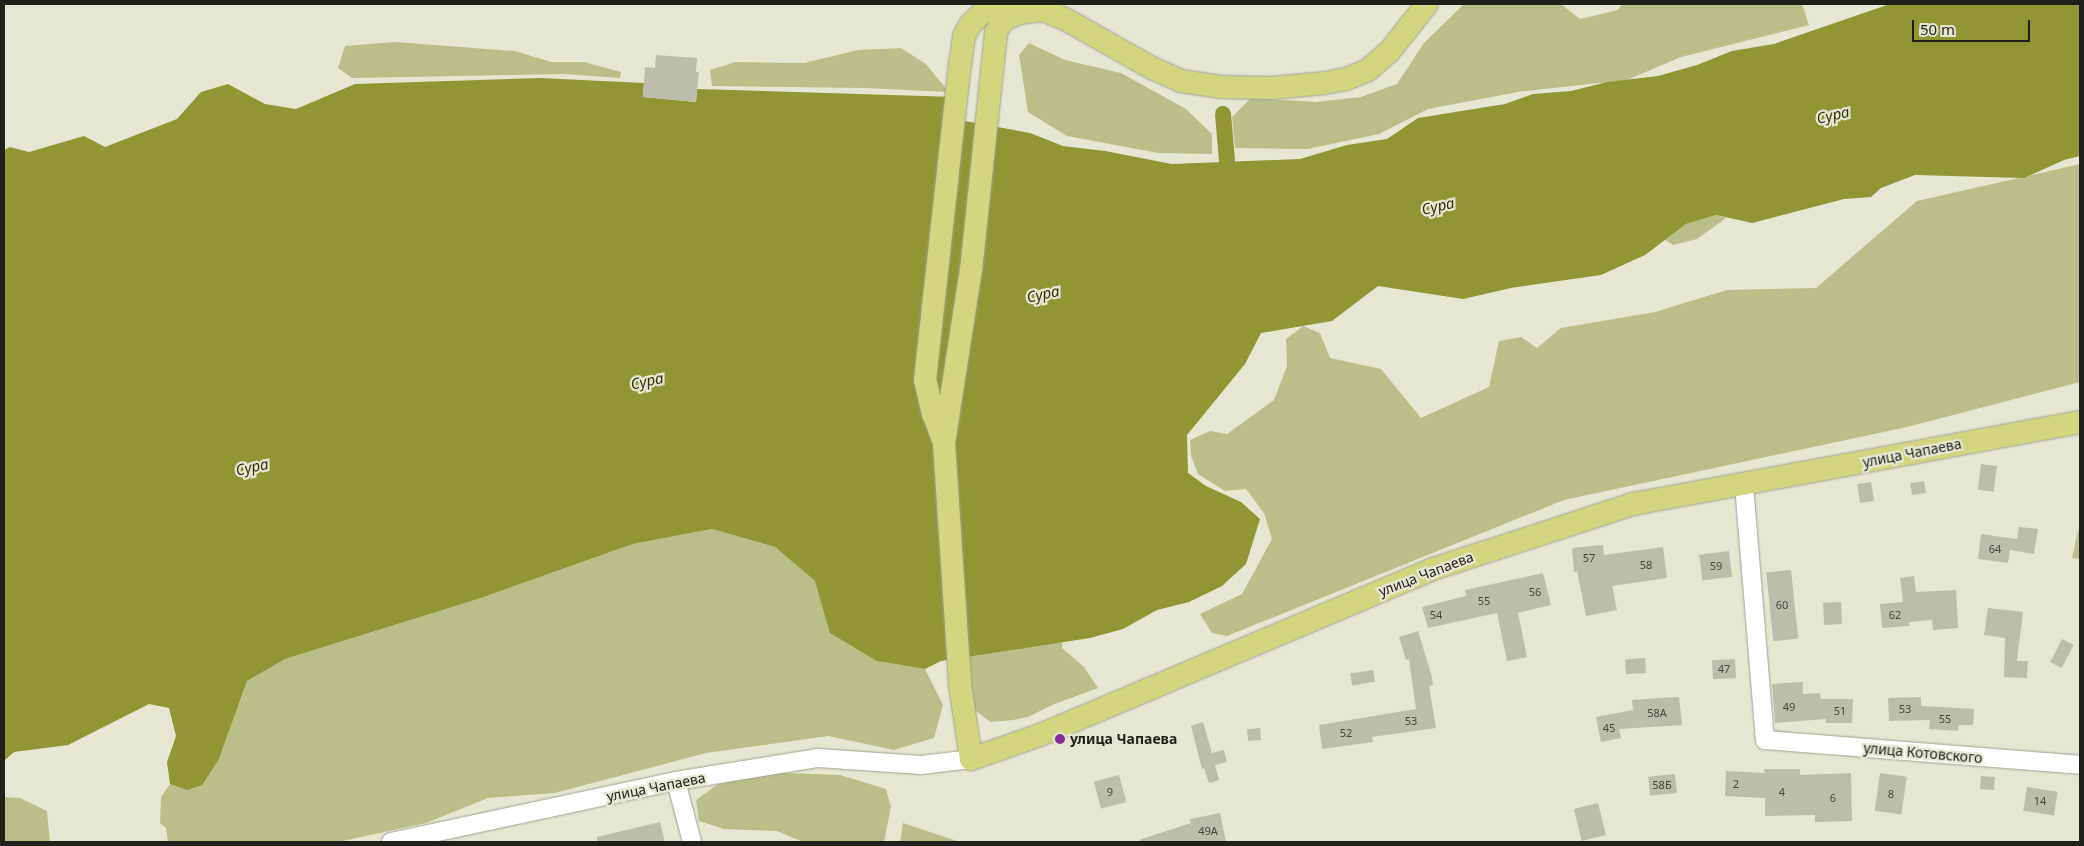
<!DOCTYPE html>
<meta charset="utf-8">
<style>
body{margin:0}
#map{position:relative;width:2084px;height:846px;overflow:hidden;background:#e5e7d3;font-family:"Noto Sans",sans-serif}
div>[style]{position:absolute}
.green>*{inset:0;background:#babe88}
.water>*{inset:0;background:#919534}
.canal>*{height:16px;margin:-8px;padding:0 8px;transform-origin:8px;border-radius:8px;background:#919534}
.building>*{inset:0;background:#bcbeab;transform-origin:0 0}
.roads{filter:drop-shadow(0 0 1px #a1a391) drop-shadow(0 0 1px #a1a391)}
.minor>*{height:18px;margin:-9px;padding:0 9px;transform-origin:9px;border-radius:9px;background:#fff}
.major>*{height:22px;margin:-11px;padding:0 11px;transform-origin:11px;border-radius:11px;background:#d3d67f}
.dots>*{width:14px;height:14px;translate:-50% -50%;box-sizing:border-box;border:2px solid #e5e7d3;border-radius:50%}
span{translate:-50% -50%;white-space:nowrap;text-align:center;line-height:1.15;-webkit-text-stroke:4.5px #e5e7d3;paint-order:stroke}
.number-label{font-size:11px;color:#46483e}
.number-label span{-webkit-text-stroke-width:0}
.street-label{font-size:14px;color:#1f2019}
.poi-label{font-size:14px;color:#1f2019;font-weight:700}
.left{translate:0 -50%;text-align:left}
.water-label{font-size:15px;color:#32330a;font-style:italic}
.frame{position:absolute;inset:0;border:5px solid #1f2019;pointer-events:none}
.scale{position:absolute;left:1912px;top:20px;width:118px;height:22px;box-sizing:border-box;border:2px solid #1f2019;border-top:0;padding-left:6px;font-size:15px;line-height:18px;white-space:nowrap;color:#1f2019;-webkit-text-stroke:4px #e5e7d3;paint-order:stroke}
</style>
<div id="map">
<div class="green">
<i style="clip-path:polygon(1464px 4px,1561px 4px,1580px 19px,1618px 10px,1622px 4px,1802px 4px,1809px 25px,1681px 57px,1627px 80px,1518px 92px,1428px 109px,1379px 134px,1307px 149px,1235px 148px,1232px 117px,1251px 98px,1316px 102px,1361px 97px,1397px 84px,1424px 43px)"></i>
<i style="clip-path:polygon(395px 42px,515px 51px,551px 62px,584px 62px,621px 72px,620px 78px,564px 74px,352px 78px,338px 68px,345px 46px)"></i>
<i style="clip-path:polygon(1029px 43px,1065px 60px,1121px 73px,1186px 109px,1212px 134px,1212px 154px,1158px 153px,1067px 136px,1028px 112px,1019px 55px)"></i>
<i style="clip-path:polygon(901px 48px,926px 64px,949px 92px,864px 88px,712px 86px,710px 70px,736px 62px,804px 63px,858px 50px)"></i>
<i style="clip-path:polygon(2080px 164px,2080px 382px,1907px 427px,1564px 500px,1227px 636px,1212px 633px,1200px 614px,1242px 594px,1272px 539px,1264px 513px,1246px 489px,1225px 491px,1198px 474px,1191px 456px,1190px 440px,1210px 431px,1227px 434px,1274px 400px,1287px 366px,1286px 339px,1303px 326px,1320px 333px,1330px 358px,1381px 369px,1421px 418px,1489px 387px,1499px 341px,1521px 337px,1537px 348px,1561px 328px,1655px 312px,1727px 290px,1816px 288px,1917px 201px)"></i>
<i style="clip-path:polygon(1716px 215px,1726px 218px,1697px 239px,1673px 245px,1665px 240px,1686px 224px)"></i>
<i style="clip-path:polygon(712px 529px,775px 547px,815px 581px,877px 661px,925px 669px,943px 705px,934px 738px,894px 750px,828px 736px,706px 753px,555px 793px,488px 798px,426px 823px,338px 842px,168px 842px,166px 828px,160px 823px,161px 797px,170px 784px,187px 790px,219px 759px,247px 681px,285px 659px,478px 599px,633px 544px)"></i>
<i style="clip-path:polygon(2080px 529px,2080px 559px,2072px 558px,2078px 531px)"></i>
<i style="clip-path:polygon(1062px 642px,1062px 648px,1084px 667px,1098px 688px,1052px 705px,1028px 717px,1013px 720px,990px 722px,975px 710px,969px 677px,968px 656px)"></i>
<i style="clip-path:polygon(763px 772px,840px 775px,886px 789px,891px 807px,884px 842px,803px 842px,777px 831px,724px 829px,699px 821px,696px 800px,718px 784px)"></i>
<i style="clip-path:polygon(4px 797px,20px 798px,47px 811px,50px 842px,4px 842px)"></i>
<i style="clip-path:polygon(903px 823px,960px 842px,900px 842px)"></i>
</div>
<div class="water">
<i style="clip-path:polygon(1890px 4px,2080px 4px,2080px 156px,2064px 160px,2024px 178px,1915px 175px,1881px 188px,1871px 197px,1844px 199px,1752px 223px,1716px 215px,1686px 224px,1645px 255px,1601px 275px,1511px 288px,1463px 299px,1378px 286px,1332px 321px,1261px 333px,1245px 364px,1187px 435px,1188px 473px,1206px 486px,1241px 502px,1260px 519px,1246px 564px,1222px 586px,1189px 602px,1157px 610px,1123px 629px,1090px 638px,941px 661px,925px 669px,877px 661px,830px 633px,815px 581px,775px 547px,712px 529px,633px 544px,478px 599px,285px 659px,247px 681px,219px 759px,202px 785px,187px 790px,170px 784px,167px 762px,176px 736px,169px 708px,149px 704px,68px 745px,14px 752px,4px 761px,4px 150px,10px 147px,29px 152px,84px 136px,105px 147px,177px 119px,201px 92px,228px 84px,265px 104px,296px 109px,355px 84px,540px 78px,644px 83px,643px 97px,696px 102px,697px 89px,956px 97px,954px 119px,1030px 133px,1063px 146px,1105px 151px,1172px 164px,1300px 159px,1347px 145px,1387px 139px,1418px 118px,1505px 104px,1533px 94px,1571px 91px,1607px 82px,1658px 76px,1697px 65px,1732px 51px,1774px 44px)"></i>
</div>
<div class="canal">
<i style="left:1223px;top:114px;width:47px;rotate:85.1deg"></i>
</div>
<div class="building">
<i style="clip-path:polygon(656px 55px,697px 58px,696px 72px,699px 72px,696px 102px,643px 97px,645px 67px,655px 68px)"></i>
<i style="left:1981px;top:464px;width:16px;height:26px;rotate:7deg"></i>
<i style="left:1924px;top:481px;width:12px;height:14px;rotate:81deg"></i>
<i style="left:1871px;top:482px;width:19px;height:14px;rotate:81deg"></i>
<i style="clip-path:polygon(2019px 527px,2038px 529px,2034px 554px,2010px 550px,2008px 563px,1978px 559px,1981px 534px,2017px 539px)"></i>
<i style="clip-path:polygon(1603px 545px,1604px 555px,1663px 547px,1667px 578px,1612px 586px,1617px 610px,1586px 616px,1577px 571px,1574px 572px,1572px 548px)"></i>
<i style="left:1729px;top:551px;width:26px;height:30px;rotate:83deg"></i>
<i style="left:1791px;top:570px;width:69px;height:25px;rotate:84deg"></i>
<i style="clip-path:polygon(1543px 573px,1551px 605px,1518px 613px,1527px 657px,1507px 661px,1497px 613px,1428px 628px,1422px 607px,1466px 596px,1465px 590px)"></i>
<i style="clip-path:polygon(1914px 576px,1916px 592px,1956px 590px,1958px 628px,1933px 630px,1932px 620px,1909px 622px,1909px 626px,1882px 628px,1880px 604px,1903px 602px,1900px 578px)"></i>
<i style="left:1841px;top:602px;width:22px;height:18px;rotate:87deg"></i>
<i style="clip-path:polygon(1988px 608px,2023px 612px,2017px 661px,2028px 661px,2027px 678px,2004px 677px,2005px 638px,1984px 635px)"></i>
<i style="clip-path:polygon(1418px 631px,1432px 677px,1433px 685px,1429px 686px,1436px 728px,1372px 737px,1373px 742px,1322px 749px,1319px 725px,1416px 709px,1409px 659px,1406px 660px,1399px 637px)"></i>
<i style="left:2062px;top:639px;width:13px;height:26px;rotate:27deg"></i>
<i style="left:1645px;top:658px;width:15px;height:20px;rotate:86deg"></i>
<i style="left:1735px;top:659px;width:19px;height:23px;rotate:87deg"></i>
<i style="left:1373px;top:670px;width:12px;height:23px;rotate:81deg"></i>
<i style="clip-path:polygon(1803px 682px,1803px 694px,1820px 693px,1821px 699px,1853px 699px,1852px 723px,1826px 723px,1826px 719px,1775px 723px,1772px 684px)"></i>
<i style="clip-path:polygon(1679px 697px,1682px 725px,1619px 729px,1621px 738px,1601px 742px,1596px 717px,1633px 710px,1632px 700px)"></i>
<i style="clip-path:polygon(1921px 697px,1921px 706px,1974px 709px,1973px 725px,1959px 725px,1958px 731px,1929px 729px,1930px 720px,1889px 721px,1888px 698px)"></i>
<i style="clip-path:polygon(1203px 722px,1212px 753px,1224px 750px,1227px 762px,1215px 765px,1219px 780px,1209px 783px,1204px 768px,1202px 769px,1191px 726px)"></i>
<i style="left:1260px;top:728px;width:12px;height:13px;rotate:85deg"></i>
<i style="clip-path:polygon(1764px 769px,1800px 769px,1800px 775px,1851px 773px,1852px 821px,1815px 822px,1815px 815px,1765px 816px,1765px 798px,1725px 796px,1726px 771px,1765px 773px)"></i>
<i style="left:1880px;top:773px;width:27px;height:38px;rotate:8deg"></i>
<i style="left:1675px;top:774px;width:19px;height:27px;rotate:84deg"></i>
<i style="left:1119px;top:775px;width:28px;height:26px;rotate:75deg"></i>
<i style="left:1981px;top:776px;width:14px;height:13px;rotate:4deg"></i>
<i style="left:2027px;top:787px;width:31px;height:24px;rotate:9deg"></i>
<i style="left:1598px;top:803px;width:33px;height:25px;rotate:76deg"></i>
<i style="clip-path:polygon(1220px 813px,1226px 842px,1140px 842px,1139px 840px,1191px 823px,1190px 819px)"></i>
<i style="clip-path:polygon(660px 822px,665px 842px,597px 842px,597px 837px)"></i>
</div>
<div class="roads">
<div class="minor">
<i style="left:1744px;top:485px;width:256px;rotate:85.3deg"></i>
<i style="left:1765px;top:740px;width:316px;rotate:4.5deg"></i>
<i style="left:676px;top:781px;width:63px;rotate:75.3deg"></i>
<i style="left:391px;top:842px;width:291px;rotate:-12.1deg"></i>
<i style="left:676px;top:781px;width:144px;rotate:-9.2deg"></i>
<i style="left:818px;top:758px;width:103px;rotate:3.9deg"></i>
<i style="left:921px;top:765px;width:50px;rotate:-6.8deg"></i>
</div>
<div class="major">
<i style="left:1029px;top:4px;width:39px;rotate:23deg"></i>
<i style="left:1065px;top:19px;width:100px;rotate:29.4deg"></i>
<i style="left:1152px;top:68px;width:32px;rotate:24deg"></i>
<i style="left:1181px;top:81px;width:40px;rotate:8.5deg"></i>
<i style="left:1221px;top:87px;width:50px;rotate:1.1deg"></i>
<i style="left:1271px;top:88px;width:54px;rotate:-5.3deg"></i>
<i style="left:1325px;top:83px;width:21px;rotate:-11deg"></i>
<i style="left:1346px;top:79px;width:24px;rotate:-22deg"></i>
<i style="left:1368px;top:70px;width:28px;rotate:-41deg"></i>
<i style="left:1389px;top:52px;width:61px;rotate:-51.6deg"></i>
<i style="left:1043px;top:10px;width:24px;rotate:173deg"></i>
<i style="left:1019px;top:13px;width:13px;rotate:157deg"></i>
<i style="left:1007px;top:18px;width:8px;rotate:140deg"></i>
<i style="left:1001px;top:23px;width:11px;rotate:117deg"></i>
<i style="left:996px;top:33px;width:237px;rotate:96deg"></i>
<i style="left:971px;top:269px;width:176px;rotate:98.8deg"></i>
<i style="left:944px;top:443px;width:243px;rotate:86.2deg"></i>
<i style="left:960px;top:685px;width:75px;rotate:81.5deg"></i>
<i style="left:971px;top:759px;width:73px;rotate:-19.2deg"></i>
<i style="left:1040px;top:735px;width:427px;rotate:-22.9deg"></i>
<i style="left:1433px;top:569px;width:210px;rotate:-18deg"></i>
<i style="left:1633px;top:504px;width:454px;rotate:-10.4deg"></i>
<i style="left:944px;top:442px;width:30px;rotate:-111deg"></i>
<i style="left:933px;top:414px;width:35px;rotate:-103deg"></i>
<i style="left:925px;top:380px;width:317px;rotate:-83.7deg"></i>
<i style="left:960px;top:65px;width:29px;rotate:-82deg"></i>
<i style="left:964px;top:36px;width:13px;rotate:-61deg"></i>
<i style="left:970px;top:25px;width:24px;rotate:-45deg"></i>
<i style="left:987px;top:8px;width:13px;rotate:-18deg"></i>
</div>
</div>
<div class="dots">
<i style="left:1060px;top:739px;background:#862a95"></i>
</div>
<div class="number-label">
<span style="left:1995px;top:549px">64</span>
<span style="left:1589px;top:558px">57</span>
<span style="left:1646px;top:565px">58</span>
<span style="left:1716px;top:566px">59</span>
<span style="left:1535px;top:592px">56</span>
<span style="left:1484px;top:601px">55</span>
<span style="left:1782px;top:605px">60</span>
<span style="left:1436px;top:615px">54</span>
<span style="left:1895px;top:615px">62</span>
<span style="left:1724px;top:669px">47</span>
<span style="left:1789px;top:707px">49</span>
<span style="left:1905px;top:709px">53</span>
<span style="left:1840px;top:711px">51</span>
<span style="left:1657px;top:713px">58А</span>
<span style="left:1945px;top:719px">55</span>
<span style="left:1411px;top:721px">53</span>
<span style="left:1609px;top:728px">45</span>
<span style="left:1346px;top:733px">52</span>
<span style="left:1736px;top:784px">2</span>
<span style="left:1662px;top:785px">58Б</span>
<span style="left:1110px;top:792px">9</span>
<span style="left:1782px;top:792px">4</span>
<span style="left:1891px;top:794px">8</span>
<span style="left:1833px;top:798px">6</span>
<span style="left:2040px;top:801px">14</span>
<span style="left:1208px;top:831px">49А</span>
</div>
<div class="street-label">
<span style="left:1912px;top:453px;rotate:-11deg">улица Чапаева</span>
<span style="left:1426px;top:574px;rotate:-21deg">улица Чапаева</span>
<span style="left:1923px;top:753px;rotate:5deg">улица Котовского</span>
<span style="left:656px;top:787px;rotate:-11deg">улица Чапаева</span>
</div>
<div class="poi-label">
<span class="left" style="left:1070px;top:739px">улица Чапаева</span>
</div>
<div class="water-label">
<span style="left:1833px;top:115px;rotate:-13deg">Сура</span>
<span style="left:1438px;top:206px;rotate:-13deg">Сура</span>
<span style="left:1043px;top:294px;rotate:-12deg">Сура</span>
<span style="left:647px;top:381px;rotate:-12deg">Сура</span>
<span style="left:252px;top:467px;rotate:-12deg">Сура</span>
</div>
<div class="frame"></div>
<div class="scale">50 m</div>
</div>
